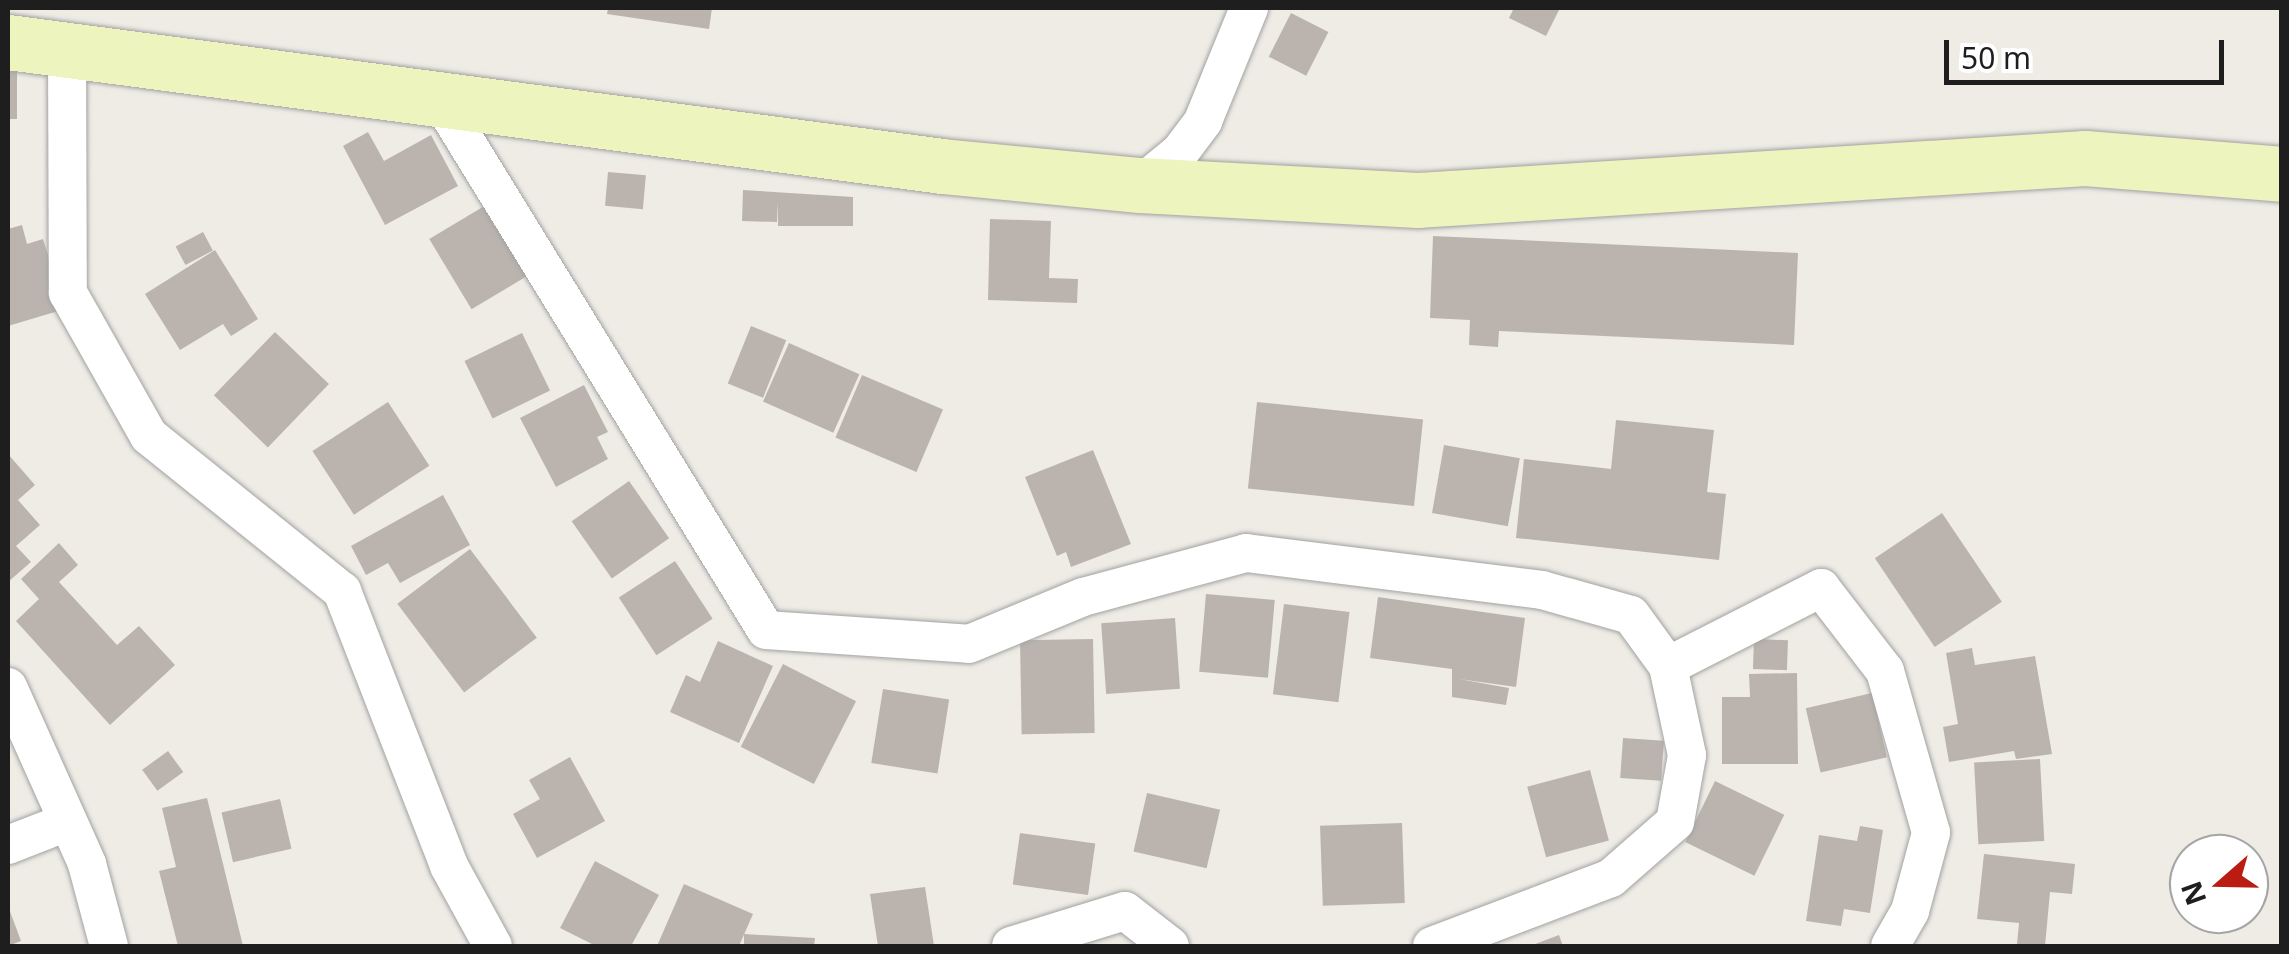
<!DOCTYPE html>
<style>
body{margin:0}
#map{position:relative;width:2289px;height:954px;overflow:hidden;background:#eeece5;font-family:"Noto Sans",sans-serif}
div>[style]{position:absolute}
.building>*{inset:0;background:#bbb4ae;transform-origin:0 0}
.roads{filter:drop-shadow(0 0 2px #a2a2a2) drop-shadow(0 0 2px #a2a2a2)}
.minor>*{height:38px;margin:-19px;padding:0 19px;transform-origin:19px;border-radius:19px;background:#fff}
.secondary>*{height:55px;margin:-27.5px;padding:0 27.5px;transform-origin:27.5px;border-radius:27.5px;background:#eef4be}
span{translate:-50% -50%;white-space:nowrap;text-align:center;line-height:1.15;-webkit-text-stroke:8px #fff;paint-order:stroke}
.frame{position:absolute;inset:0;border:10px solid #1e1e1e;pointer-events:none}
.north{position:absolute;left:2169px;top:834px;width:100px;height:100px;box-sizing:border-box;background:#fff;border:2px solid #a5a5a5;border-radius:50%;rotate:250deg;font-size:28px;font-weight:700;line-height:40px;text-align:center;color:#1e1e1e}
.north::after{content:'';display:block;margin:auto;width:35px;height:45px;background:#ba1c12;clip-path:polygon(50% 0,100% 100%,50% 72%,0 100%)}
.scale{position:absolute;left:1944px;top:40px;width:280px;height:45px;box-sizing:border-box;border:5px solid #1e1e1e;border-top:0;padding-left:12px;font-size:30px;line-height:35px;white-space:nowrap;color:#1e1e1e;-webkit-text-stroke:8px #fff;paint-order:stroke}
</style>
<div id="map">
<div class="building">
<i style="clip-path:polygon(608px 8px,712px 8px,709px 29px,607px 14px)"></i>
<i style="clip-path:polygon(1514px 8px,1560px 8px,1546px 36px,1509px 18px)"></i>
<i style="left:1291px;top:13px;width:42px;height:49px;rotate:27deg"></i>
<i style="left:8px;top:54px;width:9px;height:65px"></i>
<i style="clip-path:polygon(368px 132px,384px 161px,431px 135px,458px 186px,385px 225px,343px 146px)"></i>
<i style="left:608px;top:172px;width:38px;height:34px;rotate:5deg"></i>
<i style="clip-path:polygon(743px 190px,853px 197px,853px 226px,778px 226px,778px 202px,777px 222px,742px 221px)"></i>
<i style="left:491px;top:202px;width:82px;height:72px;rotate:59deg"></i>
<i style="clip-path:polygon(990px 219px,1051px 221px,1049px 278px,1078px 279px,1077px 303px,988px 300px)"></i>
<i style="clip-path:polygon(22px 225px,27px 244px,43px 239px,65px 309px,8px 326px,8px 229px)"></i>
<i style="left:203px;top:232px;width:21px;height:31px;rotate:62deg"></i>
<i style="clip-path:polygon(1433px 236px,1798px 253px,1794px 345px,1499px 331px,1498px 347px,1469px 345px,1470px 320px,1430px 318px)"></i>
<i style="clip-path:polygon(215px 250px,258px 319px,231px 336px,223px 324px,180px 350px,145px 294px)"></i>
<i style="left:751px;top:326px;width:38px;height:62px;rotate:22deg"></i>
<i style="left:275px;top:332px;width:75px;height:88px;rotate:44deg"></i>
<i style="left:522px;top:333px;width:64px;height:64px;rotate:64deg"></i>
<i style="left:789px;top:343px;width:77px;height:64px;rotate:24deg"></i>
<i style="left:862px;top:375px;width:88px;height:68px;rotate:23deg"></i>
<i style="clip-path:polygon(584px 385px,608px 432px,597px 437px,608px 459px,556px 487px,520px 418px)"></i>
<i style="left:388px;top:402px;width:76px;height:90px;rotate:57deg"></i>
<i style="left:1257px;top:402px;width:167px;height:87px;rotate:6deg"></i>
<i style="clip-path:polygon(1616px 420px,1714px 430px,1707px 492px,1726px 494px,1719px 560px,1516px 538px,1524px 459px,1611px 469px)"></i>
<i style="left:1444px;top:445px;width:77px;height:69px;rotate:10deg"></i>
<i style="clip-path:polygon(1093px 450px,1131px 544px,1071px 567px,1066px 552px,1057px 556px,1025px 477px)"></i>
<i style="clip-path:polygon(8px 454px,35px 485px,18px 500px,40px 525px,16px 546px,31px 562px,8px 582px)"></i>
<i style="left:629px;top:481px;width:70px;height:70px;rotate:55deg"></i>
<i style="clip-path:polygon(443px 495px,470px 545px,400px 583px,388px 563px,366px 575px,351px 546px)"></i>
<i style="left:1942px;top:513px;width:107px;height:81px;rotate:56deg"></i>
<i style="clip-path:polygon(59px 543px,78px 565px,59px 582px,117px 645px,139px 626px,175px 665px,110px 725px,16px 621px,39px 599px,21px 579px)"></i>
<i style="left:470px;top:549px;width:111px;height:91px;rotate:53deg"></i>
<i style="left:675px;top:561px;width:69px;height:67px;rotate:57deg"></i>
<i style="left:1206px;top:594px;width:69px;height:78px;rotate:5deg"></i>
<i style="clip-path:polygon(1378px 597px,1525px 618px,1516px 687px,1459px 679px,1509px 688px,1506px 705px,1452px 697px,1452px 669px,1370px 658px)"></i>
<i style="left:1284px;top:604px;width:66px;height:91px;rotate:7deg"></i>
<i style="left:1175px;top:618px;width:71px;height:74px;rotate:86deg"></i>
<i style="left:1093px;top:639px;width:94px;height:73px;rotate:89deg"></i>
<i style="left:1754px;top:639px;width:34px;height:30px;rotate:2deg"></i>
<i style="clip-path:polygon(718px 641px,773px 666px,739px 743px,670px 712px,686px 675px,700px 682px)"></i>
<i style="clip-path:polygon(1972px 648px,1975px 665px,2035px 656px,2052px 754px,2016px 759px,2014px 751px,1949px 762px,1943px 727px,1958px 724px,1946px 653px)"></i>
<i style="left:783px;top:664px;width:82px;height:93px;rotate:27deg"></i>
<i style="clip-path:polygon(1797px 673px,1798px 764px,1722px 764px,1722px 697px,1750px 697px,1749px 674px)"></i>
<i style="left:883px;top:689px;width:67px;height:75px;rotate:9deg"></i>
<i style="left:1872px;top:693px;width:66px;height:68px;rotate:77deg"></i>
<i style="left:1623px;top:738px;width:41px;height:40px;rotate:4deg"></i>
<i style="left:168px;top:751px;width:26px;height:32px;rotate:54deg"></i>
<i style="clip-path:polygon(570px 757px,605px 821px,537px 858px,513px 814px,540px 799px,529px 780px)"></i>
<i style="left:2040px;top:759px;width:82px;height:66px;rotate:87deg"></i>
<i style="left:1590px;top:770px;width:73px;height:65px;rotate:75deg"></i>
<i style="left:1715px;top:781px;width:77px;height:68px;rotate:26deg"></i>
<i style="left:1147px;top:793px;width:75px;height:60px;rotate:13deg"></i>
<i style="clip-path:polygon(207px 798px,243px 946px,178px 946px,159px 871px,176px 867px,162px 808px)"></i>
<i style="left:280px;top:799px;width:51px;height:60px;rotate:77deg"></i>
<i style="left:1402px;top:823px;width:80px;height:82px;rotate:88deg"></i>
<i style="clip-path:polygon(1860px 826px,1883px 830px,1870px 913px,1844px 909px,1841px 926px,1806px 921px,1819px 835px,1857px 841px)"></i>
<i style="left:1020px;top:833px;width:76px;height:52px;rotate:8deg"></i>
<i style="clip-path:polygon(1984px 854px,2075px 864px,2072px 894px,2050px 892px,2045px 946px,2017px 944px,2019px 923px,1977px 919px)"></i>
<i style="clip-path:polygon(595px 861px,659px 895px,631px 946px,596px 946px,560px 928px)"></i>
<i style="clip-path:polygon(684px 884px,753px 914px,739px 946px,657px 946px)"></i>
<i style="clip-path:polygon(925px 887px,934px 946px,878px 946px,870px 894px)"></i>
<i style="clip-path:polygon(8px 906px,21px 941px,8px 946px)"></i>
<i style="clip-path:polygon(744px 934px,815px 938px,814px 946px,744px 946px)"></i>
<i style="clip-path:polygon(1559px 935px,1563px 946px,1530px 946px)"></i>
</div>
<div class="roads">
<div class="minor">
<i style="left:67px;top:51px;width:242px;rotate:89.8deg"></i>
<i style="left:68px;top:293px;width:164px;rotate:60.5deg"></i>
<i style="left:149px;top:436px;width:248px;rotate:38.8deg"></i>
<i style="left:342px;top:591px;width:295px;rotate:68.7deg"></i>
<i style="left:449px;top:866px;width:91px;rotate:61.2deg"></i>
<i style="left:439px;top:98px;width:624px;rotate:58.42deg"></i>
<i style="left:766px;top:630px;width:203px;rotate:3.9deg"></i>
<i style="left:969px;top:644px;width:123px;rotate:-22.4deg"></i>
<i style="left:1083px;top:597px;width:169px;rotate:-15.1deg"></i>
<i style="left:1246px;top:553px;width:298px;rotate:7.1deg"></i>
<i style="left:1542px;top:590px;width:92px;rotate:15.7deg"></i>
<i style="left:1631px;top:615px;width:63px;rotate:54deg"></i>
<i style="left:1668px;top:666px;width:172px;rotate:-27deg"></i>
<i style="left:1821px;top:588px;width:105px;rotate:52.4deg"></i>
<i style="left:1885px;top:671px;width:168px;rotate:74.1deg"></i>
<i style="left:1931px;top:833px;width:81px;rotate:105.1deg"></i>
<i style="left:1910px;top:911px;width:40px;rotate:119.7deg"></i>
<i style="left:1140px;top:185px;width:52px;rotate:-39.5deg"></i>
<i style="left:1180px;top:152px;width:39px;rotate:-53deg"></i>
<i style="left:1203px;top:121px;width:122px;rotate:-67.8deg"></i>
<i style="left:8px;top:687px;width:194px;rotate:65.9deg"></i>
<i style="left:87px;top:864px;width:85px;rotate:75deg"></i>
<i style="left:8px;top:845px;width:63px;rotate:-21.3deg"></i>
<i style="left:1011px;top:946px;width:119px;rotate:-17.1deg"></i>
<i style="left:1125px;top:911px;width:57px;rotate:37.9deg"></i>
<i style="left:1432px;top:946px;width:191px;rotate:-20.8deg"></i>
<i style="left:1611px;top:878px;width:85px;rotate:-41.2deg"></i>
<i style="left:1675px;top:822px;width:68px;rotate:-79.8deg"></i>
<i style="left:1687px;top:755px;width:91px;rotate:-102.1deg"></i>
</div>
<div class="secondary">
<i style="left:8px;top:42px;width:942px;rotate:7.56deg"></i>
<i style="left:942px;top:166px;width:199px;rotate:5.5deg"></i>
<i style="left:1140px;top:185px;width:278px;rotate:3.1deg"></i>
<i style="left:1418px;top:200px;width:668px;rotate:-3.6deg"></i>
<i style="left:2085px;top:158px;width:198px;rotate:4.6deg"></i>
</div>
</div>
<div class="frame"></div>
<div class="north">N</div>
<div class="scale">50 m</div>
</div>
